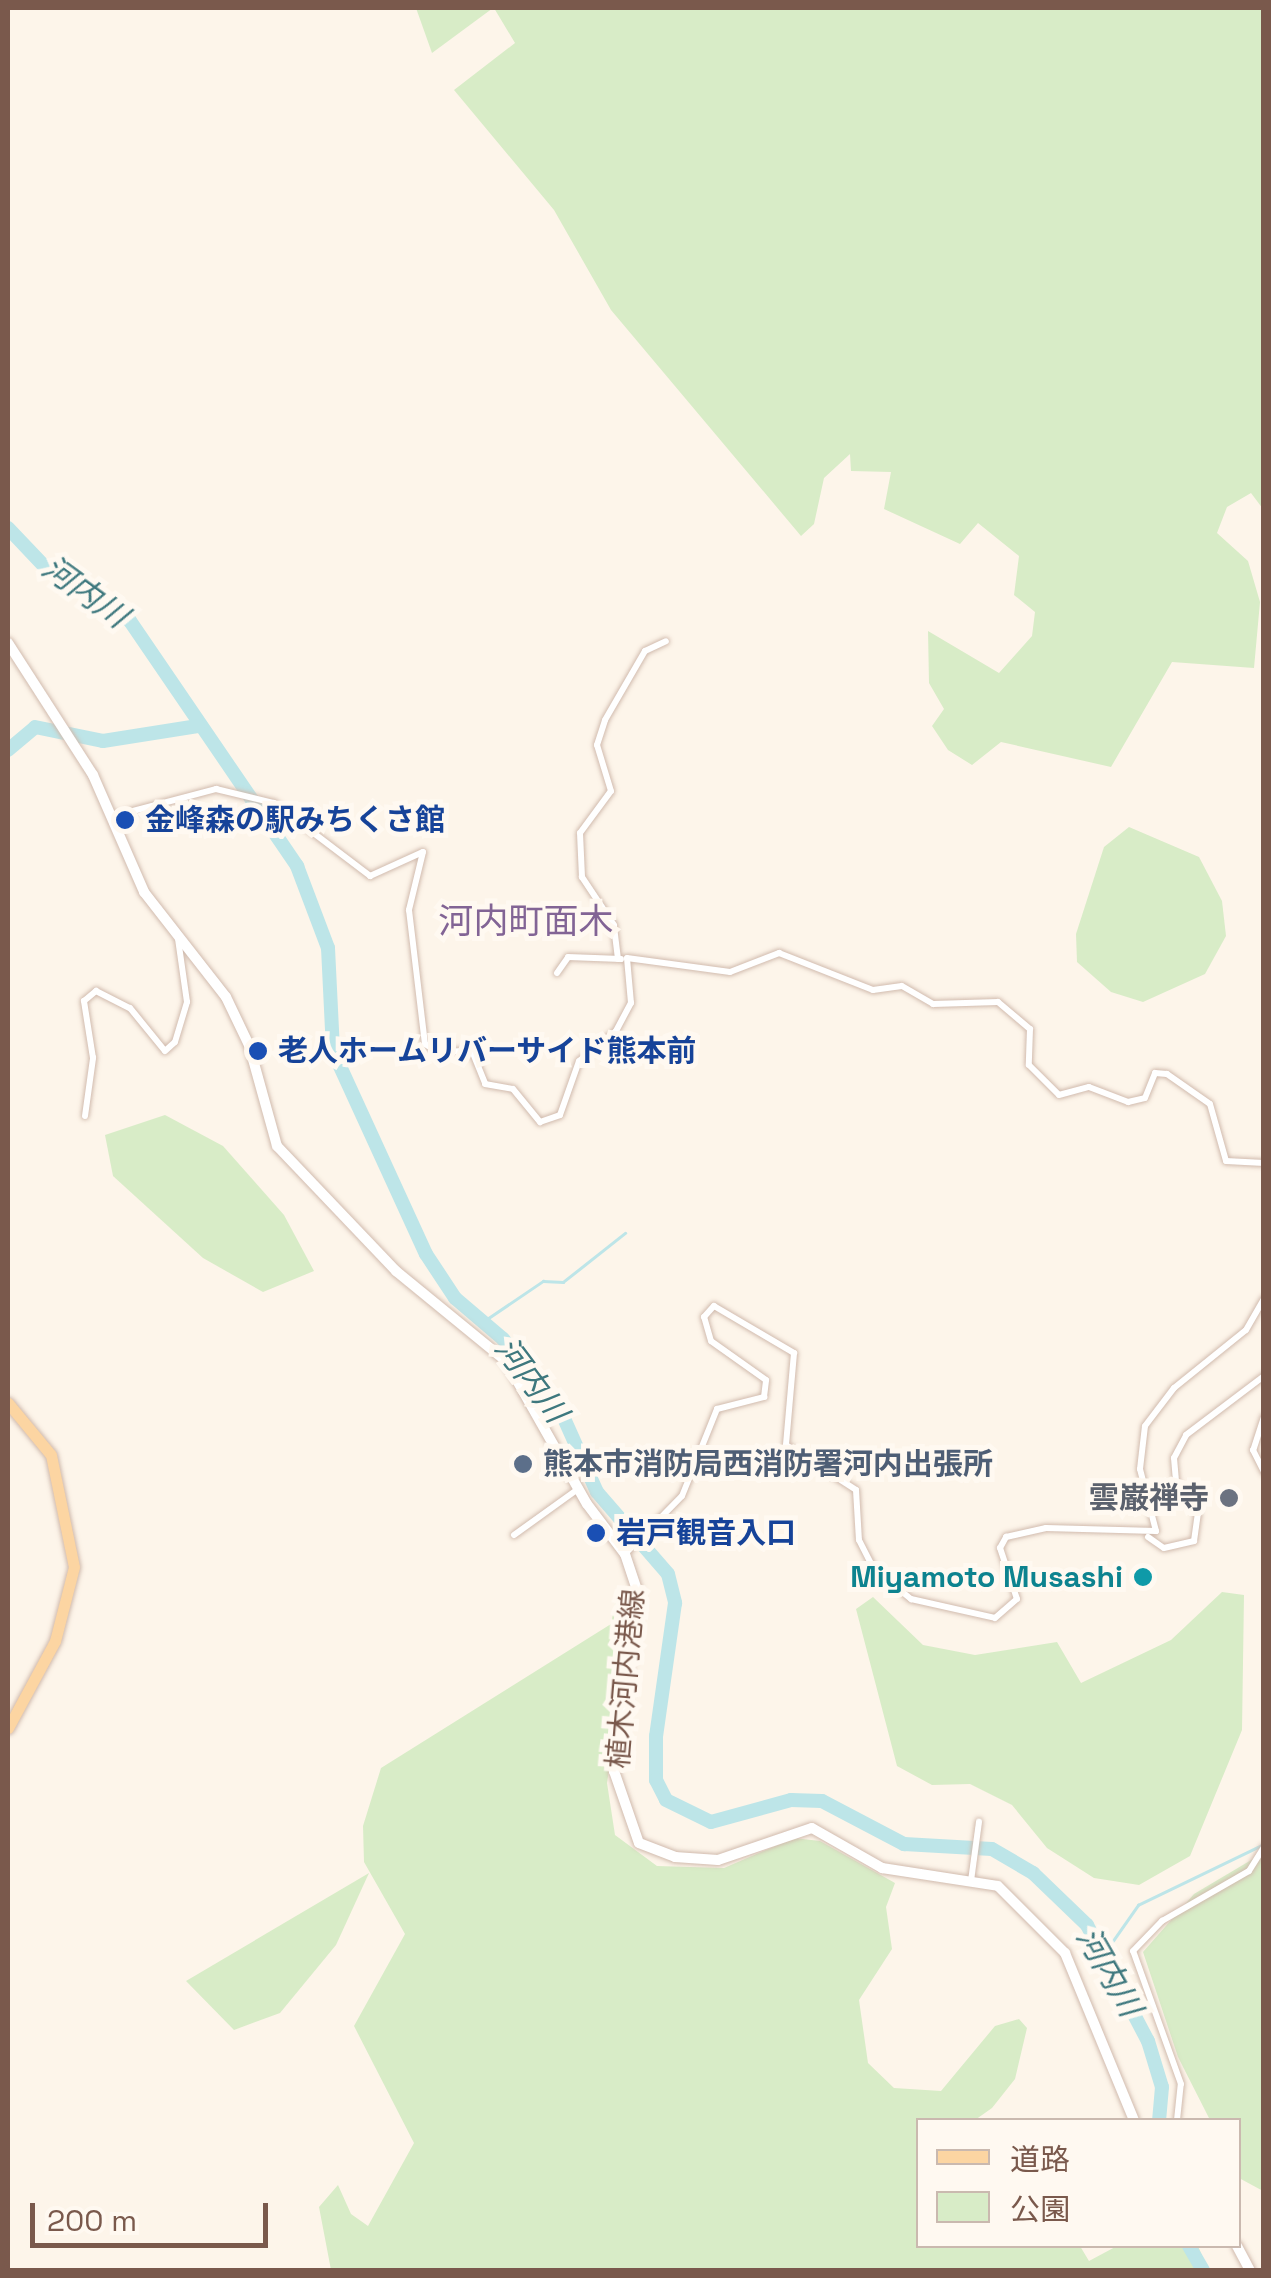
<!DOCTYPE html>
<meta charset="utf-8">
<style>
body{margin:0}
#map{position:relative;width:1271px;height:2278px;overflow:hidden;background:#fdf5ea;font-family:"Space Grotesk","Noto Sans JP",sans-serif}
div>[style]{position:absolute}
.green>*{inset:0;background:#d8ecc7}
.stream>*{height:2.5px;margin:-1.25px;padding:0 1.25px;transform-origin:1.25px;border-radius:1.25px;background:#bde5e8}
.river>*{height:14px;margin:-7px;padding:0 7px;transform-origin:7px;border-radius:7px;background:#bde5e8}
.roads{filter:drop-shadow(0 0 2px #d1bbae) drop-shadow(0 0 2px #d1bbae)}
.street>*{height:6px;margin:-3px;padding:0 3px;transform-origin:3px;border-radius:3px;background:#fff}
.secondary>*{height:10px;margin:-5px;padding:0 5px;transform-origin:5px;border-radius:5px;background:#fff}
.primary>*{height:11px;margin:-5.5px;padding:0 5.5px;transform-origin:5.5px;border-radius:5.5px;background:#fcd5a2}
.dots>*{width:28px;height:28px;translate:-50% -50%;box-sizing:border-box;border:5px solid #fff9f1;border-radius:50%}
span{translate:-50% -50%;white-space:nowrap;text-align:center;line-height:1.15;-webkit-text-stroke:10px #fff9f1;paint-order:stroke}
.transit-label{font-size:30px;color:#164399;font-weight:700}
.left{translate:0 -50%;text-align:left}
.service-label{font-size:30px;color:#4e5e75;font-weight:700}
.worship-label{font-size:30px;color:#5b616d;font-weight:700}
.right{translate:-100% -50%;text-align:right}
.culture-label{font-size:30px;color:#0d838f;font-weight:700}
.street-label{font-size:30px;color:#7a594c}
.water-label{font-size:32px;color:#3e787e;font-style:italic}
.quarter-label{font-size:35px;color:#826495}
.frame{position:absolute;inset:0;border:10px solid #7a594c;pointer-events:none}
.legend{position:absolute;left:916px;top:2118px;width:325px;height:130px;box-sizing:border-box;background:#fff9f1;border:2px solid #cab9af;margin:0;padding:12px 18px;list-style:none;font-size:30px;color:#7a594c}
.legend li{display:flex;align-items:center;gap:20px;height:50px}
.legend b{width:50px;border:2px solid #cab9af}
.scale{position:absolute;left:30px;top:2203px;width:238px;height:45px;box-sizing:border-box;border:5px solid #7a594c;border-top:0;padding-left:12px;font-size:30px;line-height:35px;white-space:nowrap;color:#7a594c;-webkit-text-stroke:8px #fff9f1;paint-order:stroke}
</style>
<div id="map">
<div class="green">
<i style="clip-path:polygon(416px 8px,493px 8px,432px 53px)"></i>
<i style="clip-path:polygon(494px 8px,1263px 8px,1263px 509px,1251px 493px,1227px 507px,1217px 533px,1248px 561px,1260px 602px,1254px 668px,1172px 662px,1111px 767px,1001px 742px,972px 765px,948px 750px,932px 726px,944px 709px,929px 683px,928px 631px,999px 673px,1032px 636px,1035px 612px,1014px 595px,1019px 556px,978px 523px,960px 544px,884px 509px,891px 472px,851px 471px,850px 454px,824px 478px,814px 524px,801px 536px,611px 310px,554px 210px,454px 90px,515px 43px)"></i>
<i style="clip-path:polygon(1129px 827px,1199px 857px,1222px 901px,1226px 936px,1205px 974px,1143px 1002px,1111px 992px,1077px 962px,1076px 934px,1104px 847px)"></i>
<i style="clip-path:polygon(165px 1115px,223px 1146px,284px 1215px,314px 1271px,263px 1292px,203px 1258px,113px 1176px,105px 1135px)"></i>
<i style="clip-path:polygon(1222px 1592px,1244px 1595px,1242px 1730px,1190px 1856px,1139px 1885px,1094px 1878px,1047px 1848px,1012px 1805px,970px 1784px,932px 1785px,897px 1766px,856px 1609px,873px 1597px,923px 1645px,975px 1655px,1057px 1642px,1081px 1683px,1171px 1640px)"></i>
<i style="clip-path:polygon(636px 1596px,607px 1783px,615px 1835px,657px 1866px,724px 1868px,794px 1838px,820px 1841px,895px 1883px,886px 1907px,892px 1949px,859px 2000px,868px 2063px,894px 2088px,941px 2091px,995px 2026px,1019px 2019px,1027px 2028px,1015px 2079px,992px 2108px,975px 2120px,918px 2120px,918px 2246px,1080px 2246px,1089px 2261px,1117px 2246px,1198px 2246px,1208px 2270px,331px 2270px,319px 2207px,338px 2185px,351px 2214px,368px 2226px,414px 2143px,354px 2026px,405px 1934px,364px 1862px,363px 1826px,381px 1768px,611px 1624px,616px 1598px)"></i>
<i style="clip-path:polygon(1263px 1853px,1263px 2191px,1239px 2178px,1238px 2120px,1210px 2120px,1178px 2057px,1143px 1952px,1194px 1894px)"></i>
<i style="clip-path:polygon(369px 1873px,336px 1945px,280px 2013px,234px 2030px,186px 1981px)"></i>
</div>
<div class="stream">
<i style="left:481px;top:1323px;width:75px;rotate:-34.1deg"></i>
<i style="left:543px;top:1281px;width:20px;rotate:3deg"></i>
<i style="left:563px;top:1282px;width:79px;rotate:-38.3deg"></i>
<i style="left:1103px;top:1955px;width:61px;rotate:-55deg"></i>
<i style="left:1138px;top:1905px;width:138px;rotate:-25.8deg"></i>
</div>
<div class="river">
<i style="left:8px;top:528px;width:55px;rotate:46.5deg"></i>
<i style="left:46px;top:568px;width:99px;rotate:32.2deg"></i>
<i style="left:130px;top:621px;width:297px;rotate:55.7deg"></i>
<i style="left:297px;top:866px;width:88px;rotate:69.3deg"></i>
<i style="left:328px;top:948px;width:103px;rotate:87.2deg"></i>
<i style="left:333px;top:1051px;width:223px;rotate:65.4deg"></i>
<i style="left:426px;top:1254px;width:53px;rotate:56.6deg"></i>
<i style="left:455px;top:1298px;width:63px;rotate:40.5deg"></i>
<i style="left:503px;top:1339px;width:86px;rotate:50.2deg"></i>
<i style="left:558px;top:1405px;width:95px;rotate:65.9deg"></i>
<i style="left:597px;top:1492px;width:108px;rotate:49.1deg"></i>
<i style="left:668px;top:1574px;width:30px;rotate:76deg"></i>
<i style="left:675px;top:1603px;width:134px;rotate:98.1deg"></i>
<i style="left:656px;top:1736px;width:44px;rotate:90deg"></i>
<i style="left:656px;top:1780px;width:22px;rotate:63deg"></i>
<i style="left:666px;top:1800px;width:50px;rotate:26.1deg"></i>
<i style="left:711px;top:1822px;width:83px;rotate:-15.4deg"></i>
<i style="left:791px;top:1800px;width:31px;rotate:2deg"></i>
<i style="left:822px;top:1801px;width:93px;rotate:27.7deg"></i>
<i style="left:904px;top:1844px;width:88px;rotate:3.3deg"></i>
<i style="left:992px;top:1849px;width:48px;rotate:30.3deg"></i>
<i style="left:1033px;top:1873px;width:75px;rotate:43.9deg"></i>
<i style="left:1087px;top:1925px;width:131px;rotate:62.3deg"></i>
<i style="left:1148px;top:2041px;width:48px;rotate:73.1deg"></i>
<i style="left:1162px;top:2087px;width:33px;rotate:95deg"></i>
<i style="left:8px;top:750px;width:35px;rotate:-40deg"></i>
<i style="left:35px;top:727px;width:69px;rotate:11.6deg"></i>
<i style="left:103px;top:741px;width:96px;rotate:-9deg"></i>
<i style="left:1189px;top:2246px;width:28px;rotate:60deg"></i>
</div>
<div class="roads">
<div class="street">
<i style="left:114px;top:816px;width:106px;rotate:-14.8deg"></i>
<i style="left:216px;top:789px;width:60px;rotate:13.6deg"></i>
<i style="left:274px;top:803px;width:121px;rotate:37.2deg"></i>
<i style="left:370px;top:876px;width:58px;rotate:-24.4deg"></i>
<i style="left:423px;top:852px;width:60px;rotate:103.6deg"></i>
<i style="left:409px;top:910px;width:135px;rotate:83.2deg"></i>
<i style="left:425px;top:1044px;width:15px;rotate:32deg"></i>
<i style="left:438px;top:1052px;width:34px;rotate:-2deg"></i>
<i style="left:472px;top:1051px;width:35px;rotate:68deg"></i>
<i style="left:485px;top:1084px;width:28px;rotate:10deg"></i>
<i style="left:513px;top:1089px;width:43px;rotate:50.7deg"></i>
<i style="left:540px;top:1122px;width:21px;rotate:-19deg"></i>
<i style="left:560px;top:1115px;width:57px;rotate:-70.6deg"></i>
<i style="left:579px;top:1061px;width:48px;rotate:-39deg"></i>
<i style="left:616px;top:1031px;width:32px;rotate:-62deg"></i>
<i style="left:631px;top:1003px;width:45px;rotate:-95.1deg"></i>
<i style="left:627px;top:958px;width:104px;rotate:7.7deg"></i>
<i style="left:730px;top:972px;width:53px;rotate:-21.2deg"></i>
<i style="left:779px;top:953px;width:101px;rotate:21.5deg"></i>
<i style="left:873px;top:990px;width:29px;rotate:-8deg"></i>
<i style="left:902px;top:986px;width:36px;rotate:30deg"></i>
<i style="left:933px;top:1004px;width:65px;rotate:-1.8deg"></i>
<i style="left:998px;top:1002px;width:42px;rotate:40.2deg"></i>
<i style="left:1030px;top:1029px;width:36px;rotate:92deg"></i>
<i style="left:1029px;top:1065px;width:42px;rotate:45deg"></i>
<i style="left:1059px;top:1095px;width:31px;rotate:-15deg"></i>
<i style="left:1089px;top:1087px;width:42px;rotate:21deg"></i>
<i style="left:1128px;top:1102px;width:17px;rotate:-13deg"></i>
<i style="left:1145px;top:1098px;width:27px;rotate:-68deg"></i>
<i style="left:1155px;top:1073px;width:12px;rotate:5deg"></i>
<i style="left:1167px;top:1074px;width:52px;rotate:34.9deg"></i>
<i style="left:1210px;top:1104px;width:59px;rotate:74.3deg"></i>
<i style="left:1226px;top:1161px;width:38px;rotate:3deg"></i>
<i style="left:618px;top:959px;width:34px;rotate:-97deg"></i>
<i style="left:614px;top:925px;width:58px;rotate:-123.7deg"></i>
<i style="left:582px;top:877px;width:44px;rotate:-92.6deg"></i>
<i style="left:580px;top:833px;width:52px;rotate:-53.6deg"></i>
<i style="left:611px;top:791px;width:48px;rotate:-106.9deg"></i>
<i style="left:597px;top:745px;width:26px;rotate:-72deg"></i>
<i style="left:605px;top:720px;width:80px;rotate:-59.9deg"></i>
<i style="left:645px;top:651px;width:23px;rotate:-25deg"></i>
<i style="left:557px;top:973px;width:19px;rotate:-55deg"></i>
<i style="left:568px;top:957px;width:53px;rotate:2.2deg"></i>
<i style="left:85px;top:1116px;width:59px;rotate:-82.1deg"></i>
<i style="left:93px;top:1058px;width:58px;rotate:-99deg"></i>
<i style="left:84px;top:1001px;width:16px;rotate:-40deg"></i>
<i style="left:96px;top:991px;width:38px;rotate:27deg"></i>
<i style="left:130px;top:1008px;width:55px;rotate:50.9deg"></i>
<i style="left:165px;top:1051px;width:13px;rotate:-42deg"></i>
<i style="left:175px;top:1042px;width:42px;rotate:-73.3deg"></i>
<i style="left:187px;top:1002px;width:64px;rotate:-98.1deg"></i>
<i style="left:1264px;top:1417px;width:35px;rotate:108deg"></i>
<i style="left:1253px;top:1450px;width:25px;rotate:63deg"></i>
<i style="left:514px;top:1535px;width:79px;rotate:-35.7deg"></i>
<i style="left:1148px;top:1537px;width:19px;rotate:35deg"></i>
<i style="left:1164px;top:1548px;width:31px;rotate:-13deg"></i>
<i style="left:1194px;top:1541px;width:27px;rotate:-82deg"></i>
<i style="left:1198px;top:1514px;width:40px;rotate:-124deg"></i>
<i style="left:1176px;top:1481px;width:23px;rotate:-95deg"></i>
<i style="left:1174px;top:1458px;width:26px;rotate:-62deg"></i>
<i style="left:1186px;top:1435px;width:98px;rotate:-37.1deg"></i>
<i style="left:625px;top:1554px;width:81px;rotate:-45.5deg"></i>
<i style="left:682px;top:1496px;width:94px;rotate:-68.1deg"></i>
<i style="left:717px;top:1409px;width:49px;rotate:-14.3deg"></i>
<i style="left:764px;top:1397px;width:17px;rotate:-83deg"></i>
<i style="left:766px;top:1380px;width:67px;rotate:-144.7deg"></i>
<i style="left:711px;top:1341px;width:25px;rotate:-106deg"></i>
<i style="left:704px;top:1317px;width:15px;rotate:-48deg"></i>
<i style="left:714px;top:1306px;width:93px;rotate:30.4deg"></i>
<i style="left:794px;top:1353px;width:92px;rotate:95deg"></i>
<i style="left:786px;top:1445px;width:83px;rotate:32.7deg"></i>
<i style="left:856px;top:1490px;width:50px;rotate:86.6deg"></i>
<i style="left:859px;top:1540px;width:33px;rotate:63deg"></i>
<i style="left:874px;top:1569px;width:48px;rotate:39deg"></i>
<i style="left:911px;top:1599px;width:86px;rotate:12.7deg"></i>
<i style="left:995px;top:1618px;width:29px;rotate:-41deg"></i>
<i style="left:1017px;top:1599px;width:54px;rotate:-108.4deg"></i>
<i style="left:1000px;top:1548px;width:13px;rotate:-61deg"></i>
<i style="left:1006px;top:1537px;width:41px;rotate:-12.7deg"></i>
<i style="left:1046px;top:1528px;width:110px;rotate:1.6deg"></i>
<i style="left:1156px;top:1531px;width:64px;rotate:-104.5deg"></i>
<i style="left:1140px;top:1469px;width:43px;rotate:-83.4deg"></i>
<i style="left:1145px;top:1426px;width:48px;rotate:-52.7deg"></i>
<i style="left:1174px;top:1388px;width:92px;rotate:-38.9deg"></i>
<i style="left:1246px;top:1330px;width:36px;rotate:-60deg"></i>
<i style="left:971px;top:1881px;width:60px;rotate:-82.3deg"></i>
<i style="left:1177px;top:2120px;width:36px;rotate:-84deg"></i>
<i style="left:1181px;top:2084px;width:141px;rotate:-109.8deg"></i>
<i style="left:1133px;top:1951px;width:42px;rotate:-46deg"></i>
<i style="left:1162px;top:1921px;width:100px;rotate:-29.9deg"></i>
<i style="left:1249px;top:1871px;width:28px;rotate:-58deg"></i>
</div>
<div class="secondary">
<i style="left:8px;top:643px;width:157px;rotate:57.2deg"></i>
<i style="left:93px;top:775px;width:128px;rotate:66.4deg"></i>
<i style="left:144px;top:892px;width:133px;rotate:52deg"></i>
<i style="left:226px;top:997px;width:53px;rotate:64.4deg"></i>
<i style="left:249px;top:1045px;width:105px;rotate:74.5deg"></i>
<i style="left:277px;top:1146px;width:173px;rotate:46.4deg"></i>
<i style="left:396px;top:1271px;width:142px;rotate:39.3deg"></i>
<i style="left:506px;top:1361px;width:164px;rotate:60.5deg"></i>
<i style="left:587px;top:1504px;width:63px;rotate:52.8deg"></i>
<i style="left:625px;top:1554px;width:41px;rotate:71.6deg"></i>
<i style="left:638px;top:1593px;width:180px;rotate:97.7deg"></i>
<i style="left:614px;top:1771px;width:76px;rotate:70.9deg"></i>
<i style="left:639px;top:1843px;width:39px;rotate:21deg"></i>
<i style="left:675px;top:1857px;width:43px;rotate:4deg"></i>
<i style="left:718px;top:1860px;width:99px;rotate:-18.8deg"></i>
<i style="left:812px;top:1828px;width:81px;rotate:29.7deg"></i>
<i style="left:882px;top:1868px;width:117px;rotate:8.8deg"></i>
<i style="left:998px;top:1886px;width:95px;rotate:45deg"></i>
<i style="left:1065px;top:1953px;width:181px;rotate:67.6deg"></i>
<i style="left:1237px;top:2246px;width:27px;rotate:62deg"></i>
</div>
<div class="primary">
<i style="left:8px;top:1403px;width:67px;rotate:50.4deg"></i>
<i style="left:51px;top:1455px;width:114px;rotate:78.4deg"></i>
<i style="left:74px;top:1567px;width:76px;rotate:104.4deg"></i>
<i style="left:55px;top:1641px;width:99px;rotate:118.4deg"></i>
</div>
</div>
<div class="dots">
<i style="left:125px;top:820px;background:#1a4fb4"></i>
<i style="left:258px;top:1051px;background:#1a4fb4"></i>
<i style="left:523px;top:1464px;background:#5c6f8a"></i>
<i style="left:1229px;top:1498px;background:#6b7280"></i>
<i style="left:596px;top:1533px;background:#1a4fb4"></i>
<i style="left:1143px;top:1577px;background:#0f9aa8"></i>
</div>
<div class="transit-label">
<span class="left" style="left:145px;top:820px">金峰森の駅みちくさ館</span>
<span class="left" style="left:278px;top:1051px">老人ホームリバーサイド熊本前</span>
<span class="left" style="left:616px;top:1533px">岩戸観音入口</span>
</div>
<div class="service-label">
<span class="left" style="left:543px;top:1464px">熊本市消防局西消防署河内出張所</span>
</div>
<div class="worship-label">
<span class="right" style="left:1209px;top:1498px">雲巌禅寺</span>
</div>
<div class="culture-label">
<span class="right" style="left:1123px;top:1577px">Miyamoto Musashi</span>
</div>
<div class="street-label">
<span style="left:626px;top:1679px;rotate:-85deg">植木河内港線</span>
</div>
<div class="water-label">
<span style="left:85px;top:592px;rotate:36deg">河内川</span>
<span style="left:531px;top:1380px;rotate:53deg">河内川</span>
<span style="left:1109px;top:1972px;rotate:60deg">河内川</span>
</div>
<div class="quarter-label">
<span style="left:526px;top:921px">河内町面木</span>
</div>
<div class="frame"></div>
<ul class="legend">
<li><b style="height:12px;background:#fcd5a2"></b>道路</li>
<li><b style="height:28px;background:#d8ecc7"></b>公園</li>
</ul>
<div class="scale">200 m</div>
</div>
